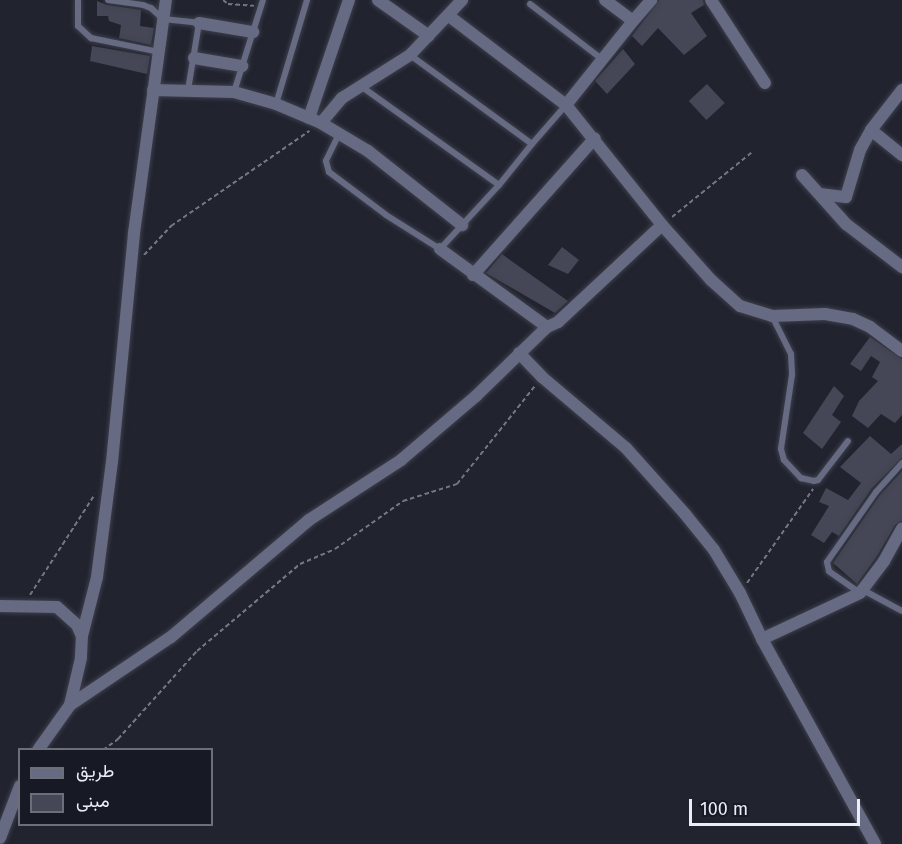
<!DOCTYPE html>
<meta charset="utf-8">
<style>
body{margin:0}
#map{position:relative;width:902px;height:844px;overflow:hidden;background:#21232f;font-family:"Fira Sans",Vazirmatn,sans-serif}
div>[style]{position:absolute}
.building>*{inset:0;background:#454756;transform-origin:0 0}
.path>*{height:2px;margin-top:-1px;transform-origin:0;background:repeating-linear-gradient(90deg,#757781 0 4.5px,transparent 0 7.5px)}
.roads{filter:drop-shadow(0 0 2px #3d3f4b) drop-shadow(0 0 2px #3d3f4b)}
.service>*{height:6px;margin:-3px;padding:0 3px;transform-origin:3px;border-radius:3px;background:#666a82}
.minor>*{height:12px;margin:-6px;padding:0 6px;transform-origin:6px;border-radius:6px;background:#666a82}
span{translate:-50% -50%;white-space:nowrap;text-align:center;line-height:1.15;-webkit-text-stroke:4.5px #171925;paint-order:stroke}
.legend{position:absolute;left:18px;top:748px;width:195px;height:78px;box-sizing:border-box;background:#171925;border:2px solid #6c6e79;margin:0;padding:8px 10px;list-style:none;font-size:18px;color:#eceef7}
.legend li{display:flex;align-items:center;gap:12px;height:30px}
.legend b{width:30px;border:2px solid #6c6e79}
.scale{position:absolute;left:689px;top:799px;width:171px;height:27px;box-sizing:border-box;border:3px solid #eceef7;border-top:0;padding-left:8px;font-size:18px;line-height:21px;white-space:nowrap;color:#eceef7;-webkit-text-stroke:4px #171925;paint-order:stroke}
</style>
<div id="map">
<div class="building">
<i style="clip-path:polygon(659px 0,703px 0,704px 5px,691px 13px,707px 36px,684px 55px,658px 28px,642px 46px,632px 36px)"></i>
<i style="clip-path:polygon(97px 1px,107px 5px,141px 10px,140px 26px,154px 28px,151px 45px,119px 38px,121px 25px,109px 21px,108px 16px,97px 16px)"></i>
<i style="clip-path:polygon(92px 46px,150px 56px,147px 74px,90px 61px)"></i>
<i style="clip-path:polygon(623px 49px,635px 64px,607px 94px,595px 81px)"></i>
<i style="left:707px;top:84px;width:26px;height:25px;rotate:47deg"></i>
<i style="clip-path:polygon(562px 247px,579px 260px,568px 274px,548px 265px)"></i>
<i style="clip-path:polygon(502px 254px,510px 260px,568px 301px,555px 313px,486px 273px)"></i>
<i style="clip-path:polygon(870px 337px,902px 359px,902px 415px,895px 423px,881px 414px,868px 428px,852px 416px,859px 401px,878px 381px,872px 377px,880px 362px,871px 356px,861px 371px,850px 364px)"></i>
<i style="clip-path:polygon(834px 386px,844px 396px,832px 415px,841px 422px,822px 449px,803px 433px)"></i>
<i style="clip-path:polygon(870px 436px,891px 454px,902px 444px,902px 458px,872px 488px,839px 536px,832px 532px,824px 543px,811px 535px,829px 506px,819px 502px,826px 488px,848px 500px,861px 483px,840px 467px)"></i>
<i style="clip-path:polygon(902px 471px,902px 521px,895px 525px,877px 556px,857px 584px,833px 563px,880px 495px)"></i>
</div>
<div class="path">
<i style="left:223px;top:0;width:6px;rotate:39deg"></i>
<i style="left:228px;top:4px;width:26px;rotate:4deg"></i>
<i style="left:672px;top:217px;width:102px;rotate:-39deg"></i>
<i style="left:144px;top:255px;width:40px;rotate:-47deg"></i>
<i style="left:171px;top:226px;width:168px;rotate:-34.5deg"></i>
<i style="left:747px;top:583px;width:115px;rotate:-54.9deg"></i>
<i style="left:30px;top:595px;width:120px;rotate:-57.2deg"></i>
<i style="left:103px;top:750px;width:19px;rotate:-36deg"></i>
<i style="left:118px;top:739px;width:118px;rotate:-48.1deg"></i>
<i style="left:197px;top:651px;width:135px;rotate:-40.2deg"></i>
<i style="left:300px;top:564px;width:38px;rotate:-23deg"></i>
<i style="left:335px;top:549px;width:83px;rotate:-35.2deg"></i>
<i style="left:403px;top:501px;width:57px;rotate:-17.5deg"></i>
<i style="left:457px;top:484px;width:125px;rotate:-51.5deg"></i>
</div>
<div class="roads">
<div class="service">
<i style="left:78px;top:0;width:26px;rotate:90deg"></i>
<i style="left:78px;top:26px;width:18px;rotate:43deg"></i>
<i style="left:91px;top:38px;width:69px;rotate:11.6deg"></i>
<i style="left:108px;top:0;width:35px;rotate:8deg"></i>
<i style="left:143px;top:5px;width:9px;rotate:21deg"></i>
<i style="left:151px;top:8px;width:16px;rotate:43deg"></i>
<i style="left:163px;top:19px;width:36px;rotate:6deg"></i>
<i style="left:199px;top:23px;width:68px;rotate:99.3deg"></i>
<i style="left:530px;top:4px;width:91px;rotate:37.4deg"></i>
<i style="left:410px;top:55px;width:151px;rotate:36.1deg"></i>
<i style="left:532px;top:144px;width:53px;rotate:128.8deg"></i>
<i style="left:234px;top:92px;width:96px;rotate:-72.5deg"></i>
<i style="left:276px;top:104px;width:109px;rotate:-73.4deg"></i>
<i style="left:339px;top:134px;width:30px;rotate:116deg"></i>
<i style="left:326px;top:161px;width:11px;rotate:75deg"></i>
<i style="left:329px;top:172px;width:71px;rotate:37deg"></i>
<i style="left:386px;top:215px;width:64px;rotate:32.2deg"></i>
<i style="left:440px;top:249px;width:87px;rotate:-47.3deg"></i>
<i style="left:499px;top:185px;width:168px;rotate:-144.4deg"></i>
<i style="left:532px;top:144px;width:52px;rotate:-48.9deg"></i>
<i style="left:772px;top:316px;width:42px;rotate:63.4deg"></i>
<i style="left:791px;top:354px;width:21px;rotate:87deg"></i>
<i style="left:792px;top:375px;width:75px;rotate:98.5deg"></i>
<i style="left:781px;top:449px;width:11px;rotate:75deg"></i>
<i style="left:784px;top:460px;width:25px;rotate:47deg"></i>
<i style="left:801px;top:478px;width:13px;rotate:13deg"></i>
<i style="left:814px;top:481px;width:4px;rotate:-14deg"></i>
<i style="left:818px;top:480px;width:49px;rotate:-52.4deg"></i>
<i style="left:863px;top:590px;width:44px;rotate:28.3deg"></i>
<i style="left:860px;top:593px;width:38px;rotate:-145deg"></i>
<i style="left:829px;top:571px;width:9px;rotate:-103deg"></i>
<i style="left:827px;top:562px;width:85px;rotate:-55deg"></i>
<i style="left:876px;top:492px;width:39px;rotate:-48deg"></i>
</div>
<div class="minor">
<i style="left:378px;top:0;width:62px;rotate:35.2deg"></i>
<i style="left:711px;top:0;width:99px;rotate:57deg"></i>
<i style="left:449px;top:16px;width:147px;rotate:37.3deg"></i>
<i style="left:566px;top:105px;width:154px;rotate:51.3deg"></i>
<i style="left:662px;top:225px;width:74px;rotate:48.3deg"></i>
<i style="left:711px;top:280px;width:39px;rotate:42deg"></i>
<i style="left:740px;top:306px;width:34px;rotate:17deg"></i>
<i style="left:772px;top:316px;width:53px;rotate:-2.2deg"></i>
<i style="left:825px;top:314px;width:28px;rotate:10deg"></i>
<i style="left:853px;top:319px;width:19px;rotate:25deg"></i>
<i style="left:870px;top:327px;width:40px;rotate:37deg"></i>
<i style="left:633px;top:21px;width:28px;rotate:-49deg"></i>
<i style="left:199px;top:23px;width:55px;rotate:9.5deg"></i>
<i style="left:194px;top:58px;width:49px;rotate:9.5deg"></i>
<i style="left:153px;top:90px;width:81px;rotate:1.4deg"></i>
<i style="left:234px;top:92px;width:44px;rotate:15.9deg"></i>
<i style="left:276px;top:104px;width:49px;rotate:22.9deg"></i>
<i style="left:321px;top:123px;width:55px;rotate:30.8deg"></i>
<i style="left:368px;top:151px;width:120px;rotate:38.2deg"></i>
<i style="left:566px;top:105px;width:107px;rotate:-51.4deg"></i>
<i style="left:633px;top:21px;width:35px;rotate:-143deg"></i>
<i style="left:309px;top:118px;width:125px;rotate:-71.3deg"></i>
<i style="left:321px;top:123px;width:33px;rotate:-50deg"></i>
<i style="left:342px;top:98px;width:80px;rotate:-32.3deg"></i>
<i style="left:410px;top:55px;width:76px;rotate:-46.6deg"></i>
<i style="left:871px;top:130px;width:40px;rotate:39deg"></i>
<i style="left:802px;top:175px;width:66px;rotate:48.1deg"></i>
<i style="left:846px;top:224px;width:71px;rotate:37.5deg"></i>
<i style="left:820px;top:194px;width:26px;rotate:7deg"></i>
<i style="left:846px;top:197px;width:49px;rotate:-73.4deg"></i>
<i style="left:860px;top:150px;width:23px;rotate:-61deg"></i>
<i style="left:871px;top:130px;width:51px;rotate:-52.2deg"></i>
<i style="left:440px;top:249px;width:132px;rotate:36.1deg"></i>
<i style="left:547px;top:327px;width:12px;rotate:-24deg"></i>
<i style="left:558px;top:322px;width:142px;rotate:-43deg"></i>
<i style="left:473px;top:275px;width:183px;rotate:-48.3deg"></i>
<i style="left:519px;top:353px;width:33px;rotate:46deg"></i>
<i style="left:542px;top:377px;width:110px;rotate:40.2deg"></i>
<i style="left:626px;top:448px;width:89px;rotate:48.2deg"></i>
<i style="left:685px;top:514px;width:46px;rotate:51.1deg"></i>
<i style="left:714px;top:550px;width:50px;rotate:58.8deg"></i>
<i style="left:740px;top:593px;width:51px;rotate:64.4deg"></i>
<i style="left:762px;top:639px;width:108px;rotate:-25.1deg"></i>
<i style="left:860px;top:593px;width:40px;rotate:-53deg"></i>
<i style="left:884px;top:561px;width:37px;rotate:-61deg"></i>
<i style="left:0;top:606px;width:57px;rotate:1deg"></i>
<i style="left:57px;top:607px;width:27px;rotate:42deg"></i>
<i style="left:77px;top:625px;width:12px;rotate:66deg"></i>
<i style="left:82px;top:636px;width:22px;rotate:93deg"></i>
<i style="left:81px;top:658px;width:48px;rotate:103.2deg"></i>
<i style="left:82px;top:636px;width:61px;rotate:-75.7deg"></i>
<i style="left:97px;top:577px;width:116px;rotate:-82.6deg"></i>
<i style="left:112px;top:462px;width:230px;rotate:-84.5deg"></i>
<i style="left:134px;top:233px;width:235px;rotate:-82.2deg"></i>
<i style="left:762px;top:639px;width:234px;rotate:61.1deg"></i>
<i style="left:38px;top:750px;width:55px;rotate:-54.6deg"></i>
<i style="left:70px;top:705px;width:122px;rotate:-34deg"></i>
<i style="left:171px;top:637px;width:181px;rotate:-40.3deg"></i>
<i style="left:309px;top:520px;width:110px;rotate:-33.1deg"></i>
<i style="left:401px;top:460px;width:99px;rotate:-40.5deg"></i>
<i style="left:476px;top:396px;width:99px;rotate:-44.2deg"></i>
<i style="left:0;top:838px;width:56px;rotate:-69deg"></i>
</div>
</div>
<ul class="legend">
<li><b style="height:8px;background:#666a82"></b>طريق</li>
<li><b style="height:16px;background:#454756"></b>مبنى</li>
</ul>
<div class="scale">100 m</div>
</div>
